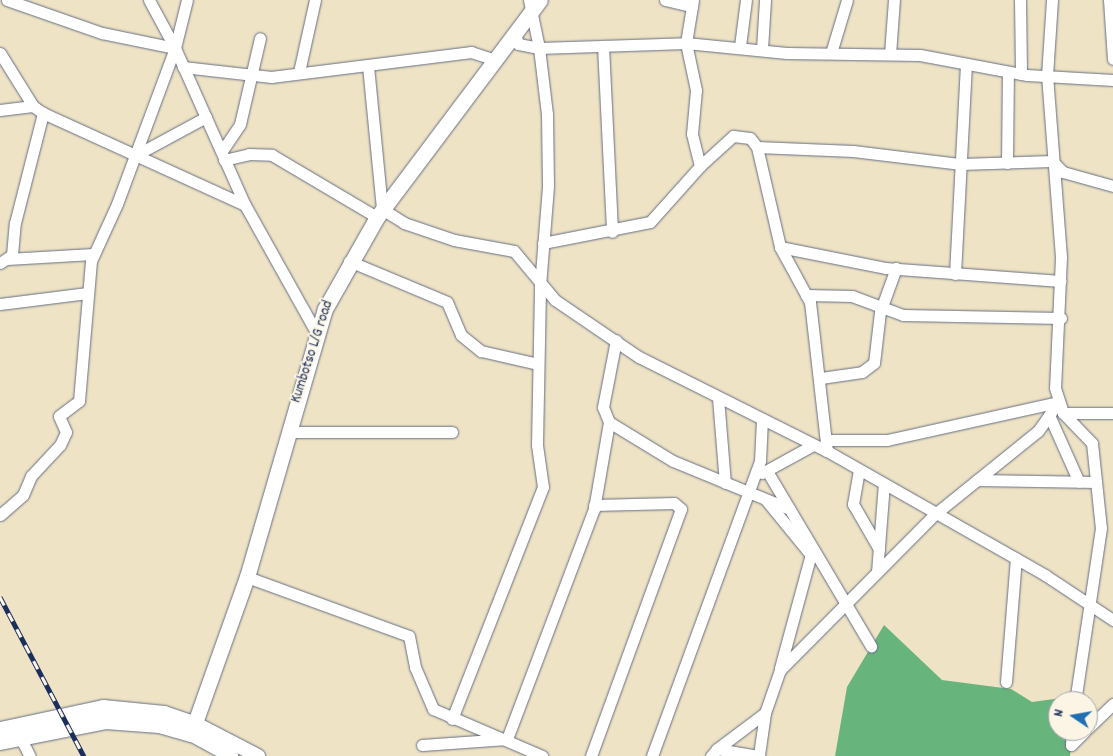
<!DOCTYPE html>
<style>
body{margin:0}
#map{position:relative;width:1113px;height:756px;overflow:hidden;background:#efe3c5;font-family:Dekko,sans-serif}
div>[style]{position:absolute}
.forest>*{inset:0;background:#68b47d}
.roads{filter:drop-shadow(0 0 1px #656e82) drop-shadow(0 0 1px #656e82)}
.minor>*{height:11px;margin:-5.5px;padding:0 5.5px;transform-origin:5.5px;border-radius:5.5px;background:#fff}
.tertiary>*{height:14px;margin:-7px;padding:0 7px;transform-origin:7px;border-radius:7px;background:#fff}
.secondary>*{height:15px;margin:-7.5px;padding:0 7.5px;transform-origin:7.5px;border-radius:7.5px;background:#fff}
.rail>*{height:5px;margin-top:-2.5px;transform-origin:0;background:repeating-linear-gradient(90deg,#fcf5e5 0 9px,#1b2f5e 0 18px);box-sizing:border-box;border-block:1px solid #1b2f5e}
span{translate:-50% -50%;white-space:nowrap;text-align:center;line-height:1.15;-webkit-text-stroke:4px #fcf5e5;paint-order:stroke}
.street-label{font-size:15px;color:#1b2f5e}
.north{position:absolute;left:1048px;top:691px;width:50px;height:50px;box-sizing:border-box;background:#fcf5e5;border:1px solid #a2a6af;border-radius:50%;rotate:282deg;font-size:14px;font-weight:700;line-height:20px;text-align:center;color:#1b2f5e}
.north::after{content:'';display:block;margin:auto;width:18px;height:22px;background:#1f6fb2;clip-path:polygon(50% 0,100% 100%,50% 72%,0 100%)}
</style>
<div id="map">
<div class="forest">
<i style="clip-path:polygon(884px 625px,942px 680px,1011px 689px,1032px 702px,1076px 696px,1075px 701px,1058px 701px,1058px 731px,1073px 731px,1070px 756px,835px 756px,847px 687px)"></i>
</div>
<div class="roads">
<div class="minor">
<i style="left:7px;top:0;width:101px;rotate:19.2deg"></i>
<i style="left:102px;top:33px;width:75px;rotate:11.6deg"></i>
<i style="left:149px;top:0;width:55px;rotate:61.6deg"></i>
<i style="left:175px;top:48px;width:172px;rotate:66deg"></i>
<i style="left:245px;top:205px;width:148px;rotate:60.8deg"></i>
<i style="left:529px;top:0;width:49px;rotate:78.2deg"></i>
<i style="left:539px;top:48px;width:147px;rotate:-1.9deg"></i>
<i style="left:686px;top:43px;width:101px;rotate:5.7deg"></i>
<i style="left:787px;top:53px;width:133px;rotate:0.9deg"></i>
<i style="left:920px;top:55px;width:109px;rotate:10.6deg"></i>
<i style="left:1027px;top:75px;width:86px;rotate:3.3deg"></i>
<i style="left:665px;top:0;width:28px;rotate:13deg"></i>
<i style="left:693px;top:0;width:44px;rotate:99.2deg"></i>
<i style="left:686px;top:43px;width:48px;rotate:78deg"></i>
<i style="left:696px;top:90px;width:44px;rotate:95.2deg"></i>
<i style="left:692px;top:134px;width:33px;rotate:76deg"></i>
<i style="left:1020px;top:0;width:74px;rotate:89.2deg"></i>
<i style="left:1052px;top:0;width:75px;rotate:93.8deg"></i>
<i style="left:1047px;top:75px;width:183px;rotate:85.6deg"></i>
<i style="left:1061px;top:257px;width:131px;rotate:92.6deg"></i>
<i style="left:1055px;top:388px;width:26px;rotate:72deg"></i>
<i style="left:1063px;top:413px;width:42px;rotate:46deg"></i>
<i style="left:1092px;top:443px;width:85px;rotate:84deg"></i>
<i style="left:1101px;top:528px;width:175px;rotate:98.5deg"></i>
<i style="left:1109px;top:0;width:59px;rotate:86.1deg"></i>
<i style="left:603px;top:46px;width:186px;rotate:87.2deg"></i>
<i style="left:740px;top:46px;width:46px;rotate:-82.6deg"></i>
<i style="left:762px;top:49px;width:49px;rotate:-86.5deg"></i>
<i style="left:0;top:53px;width:62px;rotate:58.1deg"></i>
<i style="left:33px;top:106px;width:12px;rotate:35deg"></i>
<i style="left:43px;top:113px;width:222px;rotate:24.5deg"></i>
<i style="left:831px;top:53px;width:55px;rotate:-73.2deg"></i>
<i style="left:890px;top:54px;width:54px;rotate:-85.8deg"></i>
<i style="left:368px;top:66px;width:144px;rotate:84.4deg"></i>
<i style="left:382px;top:209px;width:26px;rotate:32deg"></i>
<i style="left:404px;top:223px;width:53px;rotate:18.8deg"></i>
<i style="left:454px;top:240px;width:61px;rotate:10.4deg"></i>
<i style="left:514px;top:251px;width:64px;rotate:50.1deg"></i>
<i style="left:555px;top:300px;width:102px;rotate:34.2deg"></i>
<i style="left:639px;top:357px;width:210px;rotate:26.6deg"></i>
<i style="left:827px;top:451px;width:251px;rotate:29.6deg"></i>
<i style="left:1045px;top:575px;width:82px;rotate:33.5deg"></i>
<i style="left:183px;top:67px;width:89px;rotate:6.5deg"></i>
<i style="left:271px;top:77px;width:202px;rotate:-7.1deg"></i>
<i style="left:471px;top:52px;width:23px;rotate:18deg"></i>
<i style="left:299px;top:72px;width:74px;rotate:-77.5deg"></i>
<i style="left:0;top:110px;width:33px;rotate:-7deg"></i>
<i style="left:757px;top:147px;width:96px;rotate:2.4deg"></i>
<i style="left:853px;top:151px;width:109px;rotate:6.9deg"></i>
<i style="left:961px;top:164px;width:91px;rotate:-1.9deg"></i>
<i style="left:1052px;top:161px;width:16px;rotate:45deg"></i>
<i style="left:1063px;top:172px;width:52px;rotate:15.6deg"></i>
<i style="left:222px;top:151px;width:32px;rotate:-56deg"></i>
<i style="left:240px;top:124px;width:88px;rotate:-76.9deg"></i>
<i style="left:134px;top:156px;width:82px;rotate:-28.4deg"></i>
<i style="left:224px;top:160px;width:26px;rotate:-13deg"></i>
<i style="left:249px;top:154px;width:23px;rotate:2deg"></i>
<i style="left:272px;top:155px;width:122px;rotate:30.6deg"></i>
<i style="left:1007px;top:163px;width:91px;rotate:-89.4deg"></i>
<i style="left:543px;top:243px;width:109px;rotate:-11.1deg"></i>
<i style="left:650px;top:222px;width:75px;rotate:-48.2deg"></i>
<i style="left:700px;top:166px;width:45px;rotate:-42.3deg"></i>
<i style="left:733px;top:136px;width:17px;rotate:7deg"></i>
<i style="left:750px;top:138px;width:11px;rotate:52deg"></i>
<i style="left:757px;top:147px;width:103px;rotate:77deg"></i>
<i style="left:780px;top:247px;width:63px;rotate:61.4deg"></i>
<i style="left:810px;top:302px;width:150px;rotate:83.5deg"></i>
<i style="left:780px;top:247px;width:107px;rotate:11.3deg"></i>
<i style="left:885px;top:268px;width:176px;rotate:4.2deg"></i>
<i style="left:7px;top:259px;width:86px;rotate:-3.3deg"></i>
<i style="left:349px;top:261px;width:106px;rotate:22.7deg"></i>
<i style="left:447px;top:302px;width:36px;rotate:67deg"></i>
<i style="left:461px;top:335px;width:26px;rotate:39deg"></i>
<i style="left:481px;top:351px;width:58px;rotate:12.8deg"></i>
<i style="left:0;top:263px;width:14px;rotate:-34deg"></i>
<i style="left:12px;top:255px;width:32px;rotate:-85deg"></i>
<i style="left:15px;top:223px;width:114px;rotate:-75.7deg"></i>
<i style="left:955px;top:274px;width:208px;rotate:-87deg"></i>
<i style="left:806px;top:295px;width:46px;rotate:1.2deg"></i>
<i style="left:852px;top:296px;width:54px;rotate:20.4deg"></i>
<i style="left:903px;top:315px;width:158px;rotate:1.1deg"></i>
<i style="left:0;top:304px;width:88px;rotate:-7.2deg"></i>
<i style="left:821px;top:378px;width:41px;rotate:-8.3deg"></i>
<i style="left:862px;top:372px;width:15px;rotate:-37deg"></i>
<i style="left:874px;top:363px;width:51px;rotate:-83.3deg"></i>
<i style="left:880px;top:312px;width:47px;rotate:-70deg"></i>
<i style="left:718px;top:398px;width:85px;rotate:85.3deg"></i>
<i style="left:1063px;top:413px;width:50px"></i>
<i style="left:1049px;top:415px;width:73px;rotate:65.9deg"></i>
<i style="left:609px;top:422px;width:75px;rotate:31.4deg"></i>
<i style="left:673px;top:461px;width:126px;rotate:22.3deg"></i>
<i style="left:288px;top:432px;width:164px"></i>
<i style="left:826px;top:440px;width:61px"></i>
<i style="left:887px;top:440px;width:175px;rotate:-12.5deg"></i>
<i style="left:859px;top:470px;width:35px;rotate:100deg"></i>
<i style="left:853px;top:504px;width:52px;rotate:60deg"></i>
<i style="left:767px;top:471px;width:204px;rotate:59.3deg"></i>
<i style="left:762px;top:473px;width:58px;rotate:-28.8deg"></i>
<i style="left:977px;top:480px;width:119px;rotate:1deg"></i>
<i style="left:766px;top:500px;width:71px;rotate:50.7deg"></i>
<i style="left:0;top:515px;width:30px;rotate:-41deg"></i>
<i style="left:23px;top:495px;width:21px;rotate:-67deg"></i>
<i style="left:31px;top:476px;width:42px;rotate:-46.9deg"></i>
<i style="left:60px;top:445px;width:14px;rotate:-65deg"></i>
<i style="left:66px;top:432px;width:17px;rotate:-114deg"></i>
<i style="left:59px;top:416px;width:25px;rotate:-37deg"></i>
<i style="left:79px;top:401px;width:141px;rotate:-85.1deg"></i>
<i style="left:91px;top:261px;width:63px;rotate:-65.5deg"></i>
<i style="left:117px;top:204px;width:166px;rotate:-69.6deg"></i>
<i style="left:175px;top:48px;width:49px;rotate:-76deg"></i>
<i style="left:877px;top:572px;width:88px;rotate:-85.5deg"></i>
<i style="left:247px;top:577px;width:172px;rotate:20deg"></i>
<i style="left:409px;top:636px;width:32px;rotate:79deg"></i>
<i style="left:415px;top:667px;width:46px;rotate:66.8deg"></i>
<i style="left:433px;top:709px;width:119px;rotate:23.3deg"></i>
<i style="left:780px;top:668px;width:118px;rotate:-74.8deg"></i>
<i style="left:1006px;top:682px;width:124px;rotate:-85.4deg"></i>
<i style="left:765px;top:713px;width:46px;rotate:-70.8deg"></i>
<i style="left:780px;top:670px;width:220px;rotate:-45.2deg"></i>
<i style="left:935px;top:514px;width:132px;rotate:-38.9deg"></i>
<i style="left:1038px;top:431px;width:35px;rotate:-55deg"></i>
<i style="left:452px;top:719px;width:249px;rotate:-68.6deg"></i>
<i style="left:543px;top:487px;width:42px;rotate:-98.1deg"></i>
<i style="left:537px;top:445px;width:159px;rotate:-88.9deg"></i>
<i style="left:540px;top:286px;width:100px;rotate:-85.4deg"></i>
<i style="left:548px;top:186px;width:72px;rotate:-90.8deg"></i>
<i style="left:547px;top:114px;width:66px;rotate:-96.9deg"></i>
<i style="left:539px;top:48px;width:21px;rotate:-169deg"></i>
<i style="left:518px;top:44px;width:11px;rotate:-105deg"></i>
<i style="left:1088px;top:728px;width:35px;rotate:-44deg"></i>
<i style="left:17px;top:731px;width:28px;rotate:63deg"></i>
<i style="left:1072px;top:731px;width:14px;rotate:94deg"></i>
<i style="left:1071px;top:745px;width:20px;rotate:-45deg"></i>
<i style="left:422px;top:745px;width:85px;rotate:-4deg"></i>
<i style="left:507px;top:739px;width:246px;rotate:-69.3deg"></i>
<i style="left:594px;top:509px;width:88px;rotate:-80.2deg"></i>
<i style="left:609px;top:422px;width:16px;rotate:-112deg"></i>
<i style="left:603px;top:407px;width:68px;rotate:-79deg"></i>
<i style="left:717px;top:749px;width:60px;rotate:-36.9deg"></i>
<i style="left:765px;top:713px;width:42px;rotate:98.1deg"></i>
<i style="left:591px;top:756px;width:263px;rotate:-70deg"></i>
<i style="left:681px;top:509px;width:9px;rotate:-139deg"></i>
<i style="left:674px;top:503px;width:80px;rotate:178.6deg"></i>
<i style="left:652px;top:756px;width:314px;rotate:-69.9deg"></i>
<i style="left:760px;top:461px;width:41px;rotate:-87.2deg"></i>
<i style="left:711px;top:756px;width:9px;rotate:-49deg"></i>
<i style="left:717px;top:749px;width:43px;rotate:9.5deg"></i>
</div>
<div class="tertiary">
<i style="left:196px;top:724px;width:70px;rotate:27.3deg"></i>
<i style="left:191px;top:734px;width:46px;rotate:28.8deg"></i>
</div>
<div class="secondary">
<i style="left:0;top:729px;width:105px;rotate:-12.1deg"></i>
<i style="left:103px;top:707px;width:61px;rotate:5.6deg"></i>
<i style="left:164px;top:713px;width:34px;rotate:19deg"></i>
<i style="left:0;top:742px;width:107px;rotate:-11.3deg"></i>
<i style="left:105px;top:721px;width:54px;rotate:4.2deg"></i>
<i style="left:159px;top:725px;width:33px;rotate:16deg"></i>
<i style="left:191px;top:734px;width:167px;rotate:-70.4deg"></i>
<i style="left:247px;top:577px;width:279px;rotate:-73.8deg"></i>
<i style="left:325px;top:309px;width:106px;rotate:-60.5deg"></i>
<i style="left:377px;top:217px;width:271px;rotate:-53.1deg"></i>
</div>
</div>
<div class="rail">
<i style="left:0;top:597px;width:180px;rotate:62.2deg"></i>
</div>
<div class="street-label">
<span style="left:313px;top:352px;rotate:-72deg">Kumbotso L/G road</span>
</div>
<div class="north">N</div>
</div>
